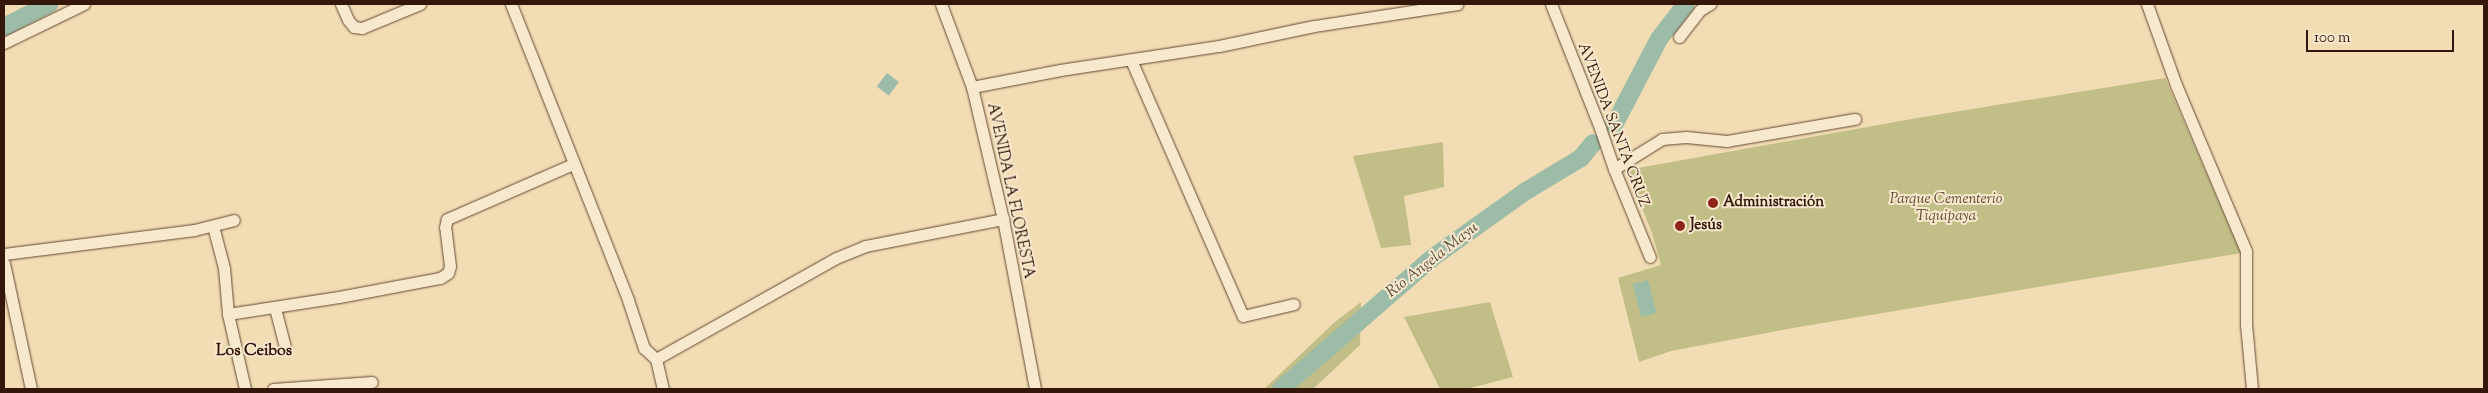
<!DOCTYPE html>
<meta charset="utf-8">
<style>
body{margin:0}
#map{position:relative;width:2488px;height:393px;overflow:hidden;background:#f2dcb3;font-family:"Sorts Mill Goudy",serif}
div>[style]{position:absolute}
.green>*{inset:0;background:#c2be87}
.water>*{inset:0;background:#9cbca7;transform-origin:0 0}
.river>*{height:18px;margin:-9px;padding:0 9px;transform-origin:9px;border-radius:9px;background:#9cbca7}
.roads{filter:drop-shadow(0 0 1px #644834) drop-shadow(0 0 1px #644834)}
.minor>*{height:11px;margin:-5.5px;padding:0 5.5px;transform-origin:5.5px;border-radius:5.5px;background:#f7e8ce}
.dots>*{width:14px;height:14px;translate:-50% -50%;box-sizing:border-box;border:2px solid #f7e8ce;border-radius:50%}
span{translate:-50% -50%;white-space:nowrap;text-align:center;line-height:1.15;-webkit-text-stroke:4px #f7e8ce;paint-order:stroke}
.street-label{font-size:15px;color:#351709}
.park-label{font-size:15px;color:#5f492f;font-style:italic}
.poi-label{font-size:15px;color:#351709;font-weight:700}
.left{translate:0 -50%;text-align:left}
.water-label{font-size:16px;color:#544938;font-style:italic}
.neighbourhood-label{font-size:16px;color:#351709;font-weight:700}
.frame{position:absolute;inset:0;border:5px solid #351709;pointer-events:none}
.scale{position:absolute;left:2306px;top:30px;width:148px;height:22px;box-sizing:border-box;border:2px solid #351709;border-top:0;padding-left:6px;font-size:15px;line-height:18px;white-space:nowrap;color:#351709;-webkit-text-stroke:4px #f7e8ce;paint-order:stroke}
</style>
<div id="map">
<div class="green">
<i style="clip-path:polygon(2165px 78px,2241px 253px,1793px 328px,1671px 351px,1639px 362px,1618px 278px,1661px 265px,1652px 233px,1627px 170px,1923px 117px)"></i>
<i style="clip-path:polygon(1443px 142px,1444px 187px,1404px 196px,1411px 245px,1381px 248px,1353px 156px)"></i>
<i style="clip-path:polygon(1361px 302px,1360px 345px,1313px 389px,1264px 389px,1335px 322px)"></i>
<i style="clip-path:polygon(1490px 302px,1513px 377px,1466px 389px,1440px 389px,1404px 317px)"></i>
</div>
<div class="water">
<i style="left:887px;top:73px;width:15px;height:17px;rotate:37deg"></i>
<i style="left:1648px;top:280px;width:34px;height:16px;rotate:75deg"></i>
</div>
<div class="river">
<i style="left:4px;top:27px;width:51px;rotate:-27.1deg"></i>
<i style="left:1614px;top:125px;width:97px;rotate:-62.4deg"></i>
<i style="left:1659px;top:39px;width:44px;rotate:-52.4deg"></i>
<i style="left:1281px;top:389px;width:200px;rotate:-40.9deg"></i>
<i style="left:1432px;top:258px;width:115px;rotate:-35.5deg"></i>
<i style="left:1526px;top:191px;width:64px;rotate:-31deg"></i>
<i style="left:1581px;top:158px;width:19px;rotate:-51deg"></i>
</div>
<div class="roads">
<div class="minor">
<i style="left:341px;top:4px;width:17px;rotate:66deg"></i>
<i style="left:348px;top:20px;width:9px;rotate:49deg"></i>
<i style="left:354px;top:27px;width:8px;rotate:7deg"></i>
<i style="left:362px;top:28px;width:63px;rotate:-22.5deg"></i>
<i style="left:511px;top:4px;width:318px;rotate:68.4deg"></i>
<i style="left:628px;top:300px;width:51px;rotate:71.6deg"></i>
<i style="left:644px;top:348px;width:16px;rotate:43deg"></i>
<i style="left:656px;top:359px;width:31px;rotate:77deg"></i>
<i style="left:941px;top:4px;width:89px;rotate:69.5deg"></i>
<i style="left:972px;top:87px;width:136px;rotate:76.8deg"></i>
<i style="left:1003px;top:219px;width:173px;rotate:79.3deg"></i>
<i style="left:1551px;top:4px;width:133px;rotate:68.4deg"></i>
<i style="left:1600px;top:128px;width:43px;rotate:71.1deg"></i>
<i style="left:1614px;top:169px;width:95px;rotate:67.8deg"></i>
<i style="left:2147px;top:4px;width:86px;rotate:70.3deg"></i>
<i style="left:2176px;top:85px;width:180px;rotate:67.1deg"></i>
<i style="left:2246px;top:251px;width:73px;rotate:90deg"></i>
<i style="left:2246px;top:324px;width:65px;rotate:84.7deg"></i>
<i style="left:1679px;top:37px;width:34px;rotate:-52deg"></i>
<i style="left:1700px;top:10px;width:12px;rotate:-31deg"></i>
<i style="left:4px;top:43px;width:89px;rotate:-26deg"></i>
<i style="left:1131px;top:60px;width:279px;rotate:66.4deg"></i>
<i style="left:1243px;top:316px;width:52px;rotate:-13.2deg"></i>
<i style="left:972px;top:87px;width:90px;rotate:-10.9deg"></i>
<i style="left:1060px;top:70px;width:161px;rotate:-8.6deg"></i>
<i style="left:1219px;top:46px;width:97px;rotate:-11.9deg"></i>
<i style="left:1314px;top:26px;width:145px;rotate:-8.7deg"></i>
<i style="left:1614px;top:169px;width:57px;rotate:-32deg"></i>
<i style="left:1662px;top:139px;width:24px;rotate:-5deg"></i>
<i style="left:1686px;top:137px;width:41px;rotate:5.6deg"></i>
<i style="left:1727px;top:141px;width:130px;rotate:-9.8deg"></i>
<i style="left:213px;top:226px;width:43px;rotate:75.3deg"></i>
<i style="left:224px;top:268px;width:46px;rotate:85deg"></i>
<i style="left:228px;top:314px;width:77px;rotate:77.2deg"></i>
<i style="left:4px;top:254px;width:192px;rotate:-7.2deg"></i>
<i style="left:194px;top:230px;width:41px;rotate:-14deg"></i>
<i style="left:4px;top:263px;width:129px;rotate:77.9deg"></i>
<i style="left:275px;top:308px;width:40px;rotate:75.6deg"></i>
<i style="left:228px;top:314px;width:112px;rotate:-8.7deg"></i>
<i style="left:339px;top:297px;width:103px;rotate:-10.7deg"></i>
<i style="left:440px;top:278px;width:9px;rotate:-32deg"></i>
<i style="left:448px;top:273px;width:7px;rotate:-74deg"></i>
<i style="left:450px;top:266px;width:39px;rotate:-97deg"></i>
<i style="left:445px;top:227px;width:8px;rotate:-76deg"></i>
<i style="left:447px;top:219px;width:137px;rotate:-23.6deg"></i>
<i style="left:656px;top:359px;width:206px;rotate:-29.3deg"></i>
<i style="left:836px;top:258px;width:31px;rotate:-22deg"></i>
<i style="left:865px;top:246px;width:141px;rotate:-11.1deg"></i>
<i style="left:273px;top:389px;width:99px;rotate:-4deg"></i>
</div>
</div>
<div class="dots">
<i style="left:1713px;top:203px;background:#8f2418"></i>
<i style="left:1680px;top:226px;background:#8f2418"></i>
</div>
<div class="street-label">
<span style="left:1613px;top:125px;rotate:69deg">AVENIDA SANTA CRUZ</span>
<span style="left:1010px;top:191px;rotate:78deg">AVENIDA LA FLORESTA</span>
</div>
<div class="park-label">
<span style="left:1946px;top:208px">Parque Cementerio<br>Tiquipaya</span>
</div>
<div class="poi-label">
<span class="left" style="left:1723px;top:203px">Administración</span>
<span class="left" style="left:1690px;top:226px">Jesús</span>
</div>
<div class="water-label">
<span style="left:1433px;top:261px;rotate:-38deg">Río Angela Mayu</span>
</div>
<div class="neighbourhood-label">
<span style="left:254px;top:352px">Los Ceibos</span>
</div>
<div class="frame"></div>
<div class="scale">100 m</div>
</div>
